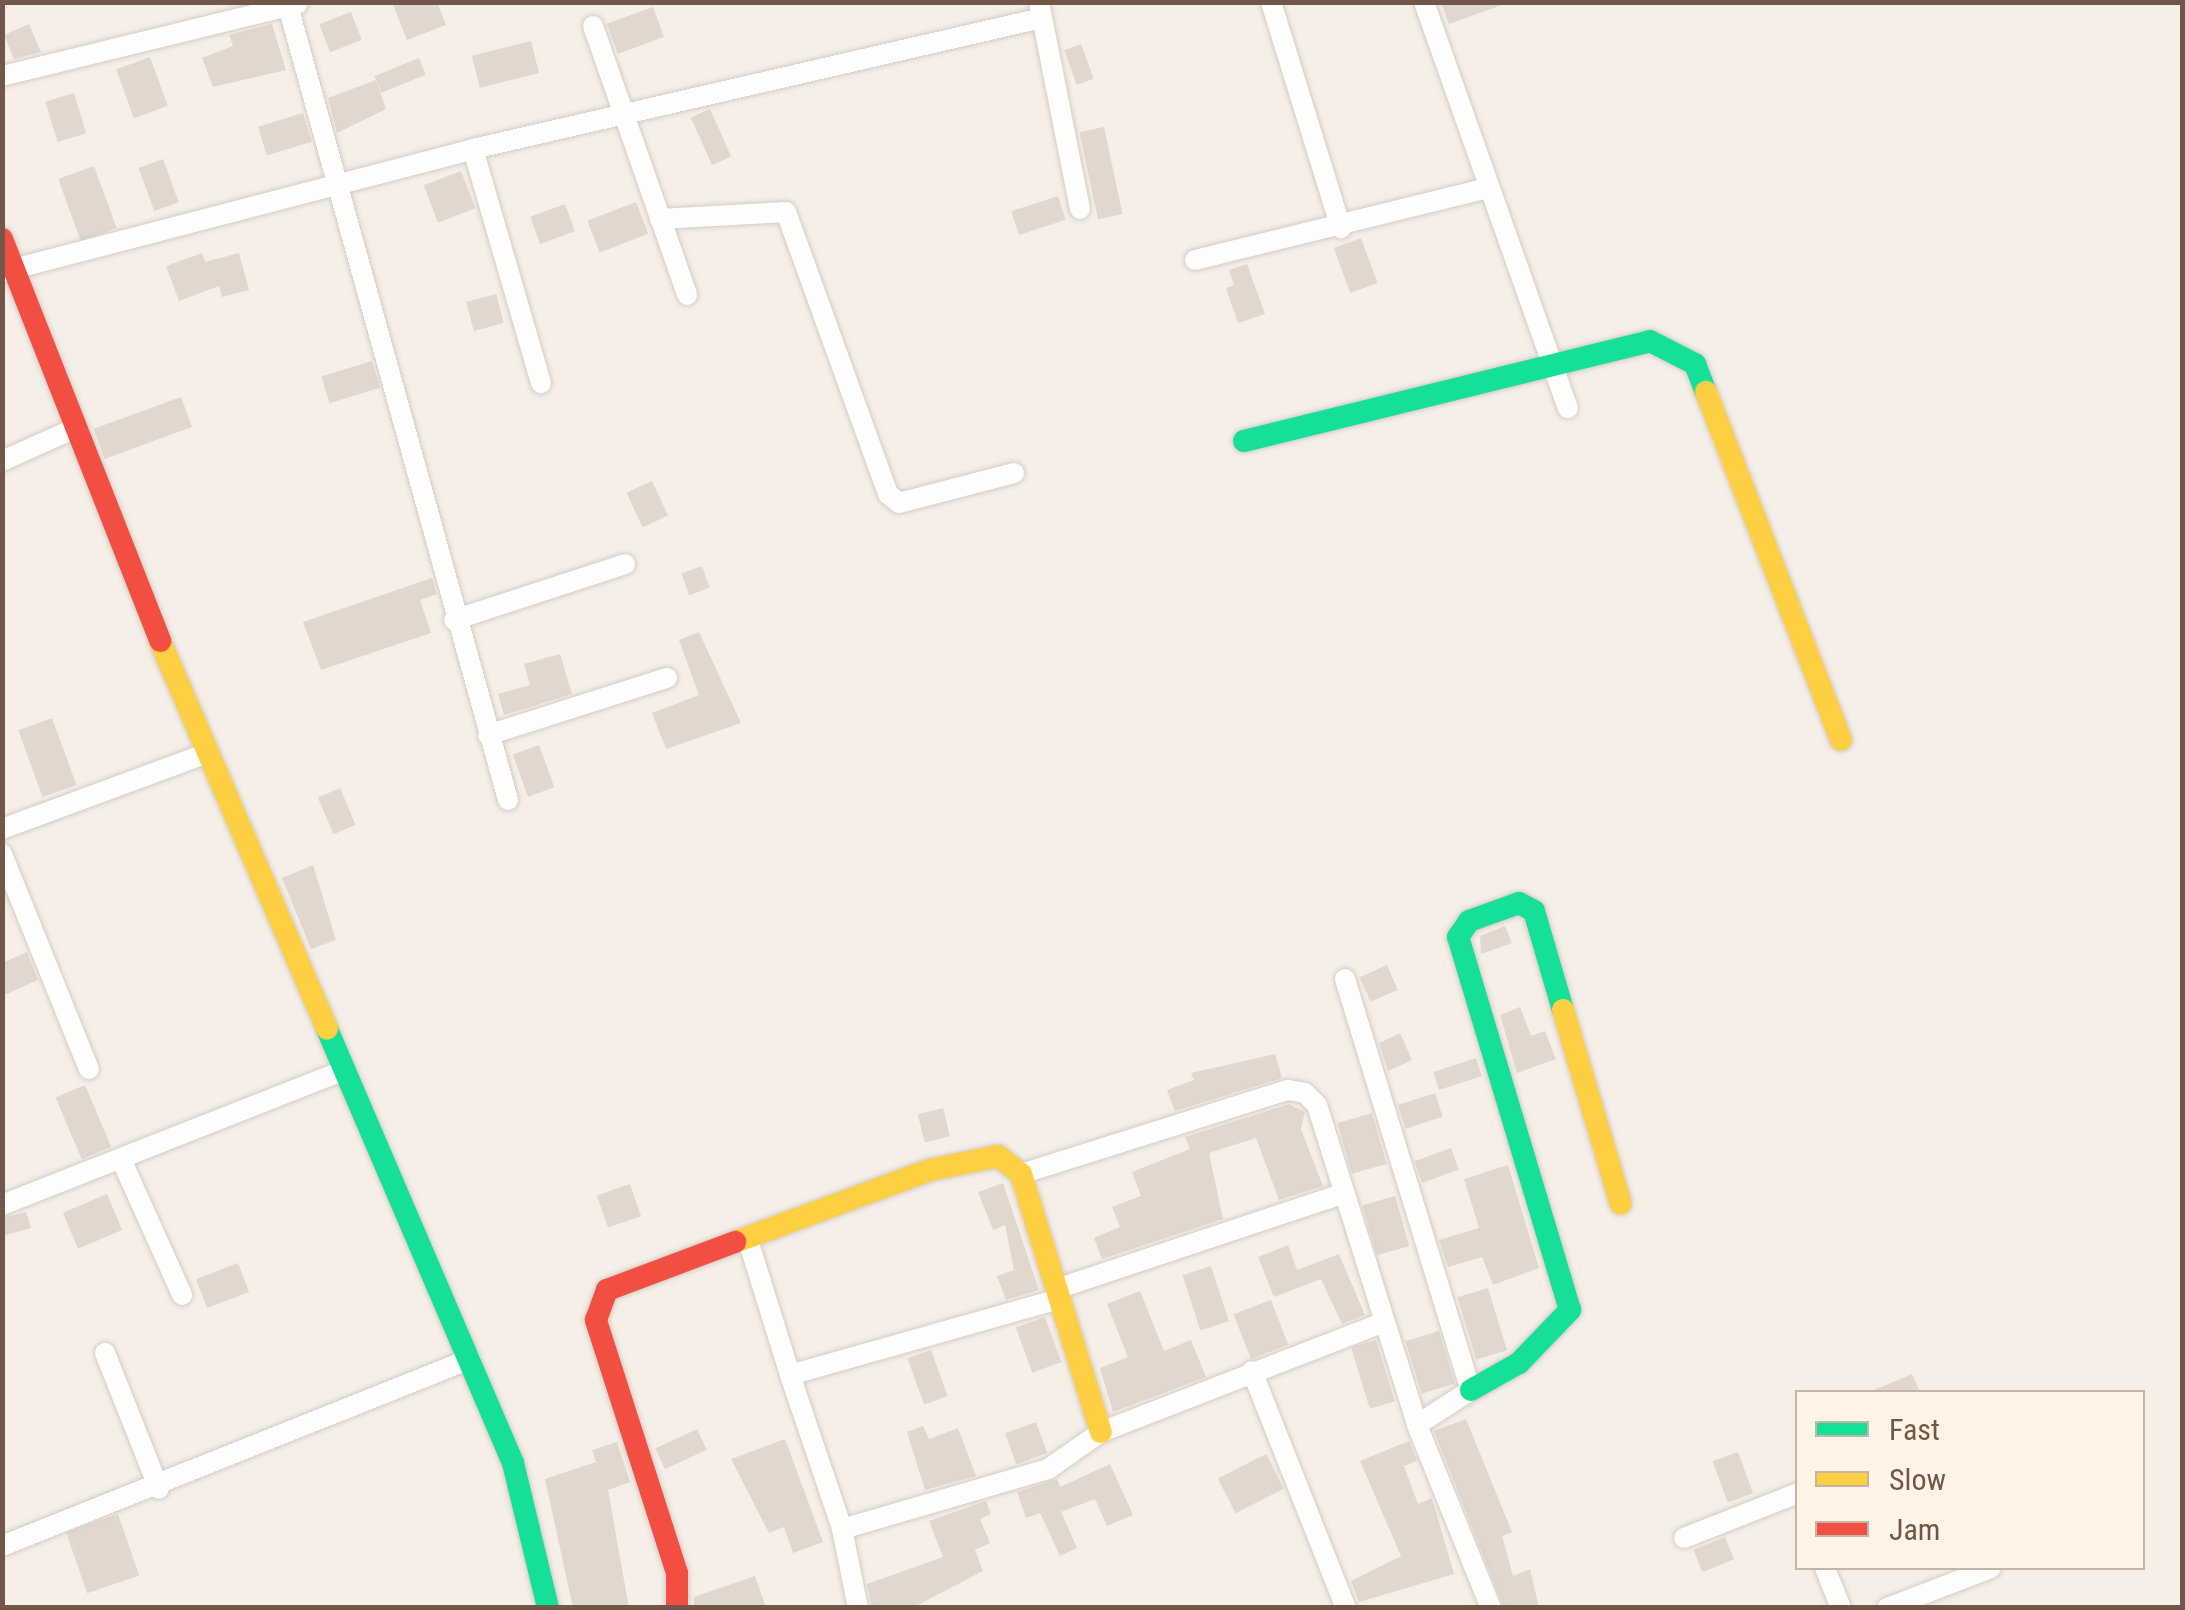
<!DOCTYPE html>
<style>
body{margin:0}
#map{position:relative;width:2185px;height:1610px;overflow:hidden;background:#f5efe7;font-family:"Roboto Condensed",sans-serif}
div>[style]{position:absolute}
.building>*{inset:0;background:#e1d7cf;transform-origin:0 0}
.roads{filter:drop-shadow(0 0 2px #d4ccc4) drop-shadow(0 0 2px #d4ccc4)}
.street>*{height:20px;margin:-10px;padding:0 10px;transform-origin:10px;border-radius:10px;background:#fefdfb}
.fast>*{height:22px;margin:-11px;padding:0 11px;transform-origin:11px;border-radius:11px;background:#16e098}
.slow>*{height:22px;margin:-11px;padding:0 11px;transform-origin:11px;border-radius:11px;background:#ffcf43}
.jam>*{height:22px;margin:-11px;padding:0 11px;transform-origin:11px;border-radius:11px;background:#f24e42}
span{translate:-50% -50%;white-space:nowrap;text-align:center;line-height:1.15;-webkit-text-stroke:9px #fef5e6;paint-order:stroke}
.frame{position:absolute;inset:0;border:5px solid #715649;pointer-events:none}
.legend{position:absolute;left:1795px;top:1390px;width:350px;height:180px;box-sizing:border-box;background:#fef5e6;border:2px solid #c6b5a7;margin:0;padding:12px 18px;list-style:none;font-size:30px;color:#715649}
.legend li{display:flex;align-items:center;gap:20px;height:50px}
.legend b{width:50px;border:2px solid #c6b5a7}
</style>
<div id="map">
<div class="building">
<i style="clip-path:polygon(392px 2px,437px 2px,446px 25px,407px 40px)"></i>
<i style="clip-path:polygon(1441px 2px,1502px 2px,1502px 5px,1449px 24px)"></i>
<i style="left:653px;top:7px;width:32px;height:49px;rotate:70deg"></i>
<i style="left:351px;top:12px;width:30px;height:34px;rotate:69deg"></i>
<i style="clip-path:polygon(29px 24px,41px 52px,14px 59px,4px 35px)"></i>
<i style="clip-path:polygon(272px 24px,286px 70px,213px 87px,202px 58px,233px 46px,229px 35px)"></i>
<i style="left:531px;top:41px;width:33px;height:61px;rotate:76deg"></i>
<i style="left:1081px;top:44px;width:37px;height:18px;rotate:70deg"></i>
<i style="left:150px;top:57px;width:52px;height:36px;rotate:70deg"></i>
<i style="left:419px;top:58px;width:18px;height:48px;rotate:68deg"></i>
<i style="clip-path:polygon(376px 80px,386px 109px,337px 133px,328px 98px)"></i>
<i style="left:74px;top:93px;width:42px;height:30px;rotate:73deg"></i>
<i style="left:710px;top:109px;width:52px;height:21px;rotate:66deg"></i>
<i style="left:303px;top:113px;width:30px;height:47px;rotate:73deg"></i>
<i style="left:1104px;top:127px;width:89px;height:25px;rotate:78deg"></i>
<i style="left:163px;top:159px;width:46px;height:26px;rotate:70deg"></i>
<i style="left:94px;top:166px;width:66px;height:38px;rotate:70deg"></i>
<i style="left:461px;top:171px;width:40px;height:40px;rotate:69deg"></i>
<i style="left:1058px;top:196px;width:25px;height:49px;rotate:72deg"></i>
<i style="left:636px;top:202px;width:34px;height:52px;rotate:69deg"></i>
<i style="left:565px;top:204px;width:29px;height:37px;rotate:70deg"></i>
<i style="left:1361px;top:238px;width:48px;height:29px;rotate:70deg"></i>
<i style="clip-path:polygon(202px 253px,205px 262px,239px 253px,249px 290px,222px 297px,219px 286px,179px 301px,166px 266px)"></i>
<i style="clip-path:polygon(1247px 264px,1265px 314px,1238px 323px,1226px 288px,1234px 285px,1229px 270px)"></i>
<i style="left:496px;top:294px;width:30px;height:31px;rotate:75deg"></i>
<i style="left:372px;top:361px;width:28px;height:53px;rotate:73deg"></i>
<i style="left:181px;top:397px;width:32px;height:93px;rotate:70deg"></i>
<i style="left:652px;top:481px;width:38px;height:28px;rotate:65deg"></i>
<i style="left:702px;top:566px;width:23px;height:22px;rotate:70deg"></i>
<i style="clip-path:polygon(432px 578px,437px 594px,420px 600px,431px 633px,321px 670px,303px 622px)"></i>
<i style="clip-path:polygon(699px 632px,741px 723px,666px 749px,652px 713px,699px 695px,679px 640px)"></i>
<i style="clip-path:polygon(560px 654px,572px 694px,504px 715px,498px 694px,530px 685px,524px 664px)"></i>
<i style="left:52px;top:718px;width:71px;height:36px;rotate:70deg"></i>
<i style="left:539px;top:745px;width:45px;height:28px;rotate:70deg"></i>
<i style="left:340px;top:788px;width:40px;height:24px;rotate:67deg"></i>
<i style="clip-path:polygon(313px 865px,336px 940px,311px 949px,282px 878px)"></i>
<i style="clip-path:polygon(1505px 926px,1512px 943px,1481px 954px,1480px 936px)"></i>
<i style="clip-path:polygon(27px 952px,38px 980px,2px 996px,2px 963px)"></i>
<i style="left:1387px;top:965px;width:27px;height:30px;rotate:66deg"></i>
<i style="clip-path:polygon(1520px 1007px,1531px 1036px,1545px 1031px,1556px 1059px,1517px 1073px,1500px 1015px)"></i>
<i style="clip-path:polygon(1400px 1033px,1412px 1060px,1388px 1071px,1379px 1043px)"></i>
<i style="clip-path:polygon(1275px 1054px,1282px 1078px,1175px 1111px,1167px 1090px,1194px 1080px,1191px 1073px)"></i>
<i style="left:1476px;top:1058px;width:19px;height:45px;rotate:72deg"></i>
<i style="left:85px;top:1085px;width:67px;height:32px;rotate:67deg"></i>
<i style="left:1435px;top:1093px;width:25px;height:39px;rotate:72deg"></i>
<i style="clip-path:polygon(1289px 1104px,1305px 1112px,1301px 1129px,1323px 1186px,1279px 1200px,1256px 1138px,1209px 1153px,1223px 1219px,1102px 1259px,1094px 1238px,1120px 1227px,1112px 1207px,1141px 1196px,1132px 1172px,1190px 1149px,1185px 1137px)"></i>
<i style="left:943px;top:1108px;width:29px;height:26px;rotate:76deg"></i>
<i style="left:1372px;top:1113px;width:53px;height:36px;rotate:74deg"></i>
<i style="left:1451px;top:1148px;width:23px;height:39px;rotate:70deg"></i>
<i style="clip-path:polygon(1508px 1165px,1539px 1268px,1493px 1285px,1482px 1257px,1448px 1267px,1439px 1240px,1479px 1228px,1464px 1179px)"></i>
<i style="clip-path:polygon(1003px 1183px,1039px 1290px,1006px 1300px,997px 1276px,1014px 1270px,1005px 1225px,993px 1230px,978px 1192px)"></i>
<i style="left:630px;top:1184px;width:34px;height:35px;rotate:71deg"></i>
<i style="left:107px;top:1194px;width:39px;height:48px;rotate:67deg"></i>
<i style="left:1395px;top:1196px;width:52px;height:34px;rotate:74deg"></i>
<i style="clip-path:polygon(26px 1212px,31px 1228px,2px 1236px,2px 1218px)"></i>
<i style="clip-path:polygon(1288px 1245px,1297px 1270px,1339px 1254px,1365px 1315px,1342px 1324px,1321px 1279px,1274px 1297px,1258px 1257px)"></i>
<i style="left:238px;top:1263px;width:31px;height:45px;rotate:69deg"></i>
<i style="left:1211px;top:1266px;width:58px;height:30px;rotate:72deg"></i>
<i style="left:1488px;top:1288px;width:65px;height:32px;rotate:73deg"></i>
<i style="clip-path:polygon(1140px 1291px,1164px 1351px,1191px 1340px,1206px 1377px,1113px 1412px,1100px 1368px,1128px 1357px,1107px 1304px)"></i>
<i style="left:1271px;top:1300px;width:48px;height:40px;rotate:69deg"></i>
<i style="left:1045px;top:1317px;width:48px;height:31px;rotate:70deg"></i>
<i style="left:1439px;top:1331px;width:55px;height:35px;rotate:73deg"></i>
<i style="left:1376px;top:1340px;width:64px;height:26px;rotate:73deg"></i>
<i style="left:931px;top:1350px;width:49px;height:25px;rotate:70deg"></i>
<i style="clip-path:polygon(1912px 1374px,1920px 1392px,1869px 1392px)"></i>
<i style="clip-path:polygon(1466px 1419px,1512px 1532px,1502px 1536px,1513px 1576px,1530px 1569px,1539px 1608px,1504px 1608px,1434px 1431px)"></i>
<i style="left:1036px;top:1422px;width:33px;height:33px;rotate:70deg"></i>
<i style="clip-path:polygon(923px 1426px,929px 1439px,958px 1428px,976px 1476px,925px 1490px,907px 1432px)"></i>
<i style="left:697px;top:1429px;width:23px;height:46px;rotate:65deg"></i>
<i style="clip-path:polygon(785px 1439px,823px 1542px,793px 1553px,784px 1527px,769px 1533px,731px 1459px)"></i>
<i style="clip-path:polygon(1409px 1441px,1417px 1461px,1404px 1466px,1418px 1504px,1432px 1498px,1454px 1574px,1359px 1602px,1351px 1581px,1401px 1556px,1360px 1461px)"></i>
<i style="clip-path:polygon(617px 1442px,630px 1482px,608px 1490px,629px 1608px,573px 1608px,545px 1479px,596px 1462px,592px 1450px)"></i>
<i style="left:1738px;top:1452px;width:44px;height:27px;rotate:70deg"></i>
<i style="left:1266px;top:1454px;width:39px;height:54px;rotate:63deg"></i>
<i style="clip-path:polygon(1110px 1464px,1133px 1515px,1107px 1526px,1095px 1499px,1061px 1512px,1077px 1548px,1060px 1556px,1040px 1513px,1026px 1518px,1017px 1492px,1057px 1479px,1060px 1487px)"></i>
<i style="clip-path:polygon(986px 1501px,991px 1514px,980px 1519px,990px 1543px,975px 1550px,983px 1571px,912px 1608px,872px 1608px,867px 1584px,943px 1557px,929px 1521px)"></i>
<i style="left:118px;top:1514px;width:65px;height:55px;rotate:71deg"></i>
<i style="left:1725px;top:1537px;width:24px;height:34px;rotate:68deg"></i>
<i style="clip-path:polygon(755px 1576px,766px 1608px,694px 1608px,694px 1597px)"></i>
</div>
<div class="roads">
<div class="street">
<i style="left:1039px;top:2px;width:211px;rotate:78.8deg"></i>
<i style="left:1271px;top:2px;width:237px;rotate:72.8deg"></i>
<i style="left:1424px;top:2px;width:431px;rotate:70.5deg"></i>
<i style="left:288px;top:6px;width:824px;rotate:74.51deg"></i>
<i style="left:593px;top:26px;width:285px;rotate:70.7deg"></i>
<i style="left:2px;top:76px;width:304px;rotate:-13.7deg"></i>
<i style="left:473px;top:149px;width:584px;rotate:-12.97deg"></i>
<i style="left:660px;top:219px;width:126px;rotate:-3.2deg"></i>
<i style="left:786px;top:212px;width:300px;rotate:70.1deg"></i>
<i style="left:888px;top:494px;width:14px;rotate:39deg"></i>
<i style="left:899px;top:503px;width:119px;rotate:-14.6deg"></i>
<i style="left:1195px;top:260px;width:298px;rotate:-13.8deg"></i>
<i style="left:2px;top:272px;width:487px;rotate:-14.6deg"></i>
<i style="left:473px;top:149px;width:244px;rotate:73.8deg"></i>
<i style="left:2px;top:461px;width:76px;rotate:-24.2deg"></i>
<i style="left:454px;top:620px;width:180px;rotate:-18.1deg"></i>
<i style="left:488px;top:735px;width:188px;rotate:-17.7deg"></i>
<i style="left:2px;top:829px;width:216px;rotate:-20.3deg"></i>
<i style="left:2px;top:854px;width:232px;rotate:68deg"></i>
<i style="left:1345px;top:979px;width:430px;rotate:73deg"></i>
<i style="left:1471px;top:1390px;width:64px;rotate:147.1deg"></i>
<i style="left:1417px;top:1425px;width:197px;rotate:68deg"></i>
<i style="left:121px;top:1159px;width:149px;rotate:65.8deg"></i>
<i style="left:1021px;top:1174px;width:280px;rotate:-17.5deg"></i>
<i style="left:1288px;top:1090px;width:17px;rotate:10deg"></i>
<i style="left:1305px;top:1093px;width:17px;rotate:45deg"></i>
<i style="left:1317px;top:1105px;width:335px;rotate:72.6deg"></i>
<i style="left:2px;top:1205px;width:365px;rotate:-21.5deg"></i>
<i style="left:748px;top:1240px;width:141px;rotate:72.7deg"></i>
<i style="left:790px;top:1375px;width:280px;rotate:-15.8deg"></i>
<i style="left:1056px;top:1289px;width:304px;rotate:-18.4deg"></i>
<i style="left:105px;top:1353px;width:146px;rotate:68.3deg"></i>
<i style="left:1252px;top:1371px;width:255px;rotate:68.4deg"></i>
<i style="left:790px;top:1375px;width:163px;rotate:71.3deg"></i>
<i style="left:1684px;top:1538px;width:123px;rotate:-21.5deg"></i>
<i style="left:2px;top:1546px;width:504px;rotate:-21.78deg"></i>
<i style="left:1825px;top:1568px;width:43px;rotate:68.2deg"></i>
<i style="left:858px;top:1608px;width:81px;rotate:-101.4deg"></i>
<i style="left:842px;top:1529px;width:215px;rotate:-16.2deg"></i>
<i style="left:1048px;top:1469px;width:65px;rotate:-34.9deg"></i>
<i style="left:1101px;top:1432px;width:301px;rotate:-21.2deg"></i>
<i style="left:1887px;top:1608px;width:111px;rotate:-21deg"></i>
</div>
<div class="fast">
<i style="left:1244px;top:441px;width:418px;rotate:-13.8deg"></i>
<i style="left:1650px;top:341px;width:51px;rotate:27.1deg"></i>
<i style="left:1695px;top:364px;width:30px;rotate:69deg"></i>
<i style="left:327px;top:1029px;width:472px;rotate:66.8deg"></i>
<i style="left:513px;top:1463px;width:149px;rotate:76.4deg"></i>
<i style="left:1471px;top:1390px;width:55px;rotate:-29.4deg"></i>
<i style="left:1519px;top:1363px;width:74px;rotate:-46.1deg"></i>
<i style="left:1570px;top:1310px;width:389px;rotate:-106.7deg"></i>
<i style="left:1458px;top:937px;width:19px;rotate:-55deg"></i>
<i style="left:1469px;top:921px;width:53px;rotate:-19.8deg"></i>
<i style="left:1519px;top:903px;width:17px;rotate:28deg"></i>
<i style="left:1534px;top:911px;width:103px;rotate:73.7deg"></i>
</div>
<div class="slow">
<i style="left:1706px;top:392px;width:373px;rotate:68.8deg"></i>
<i style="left:160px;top:641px;width:422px;rotate:66.7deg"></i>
<i style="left:1563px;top:1010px;width:202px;rotate:73.4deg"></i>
<i style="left:735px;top:1242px;width:208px;rotate:-20.3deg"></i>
<i style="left:930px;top:1170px;width:69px;rotate:-11.6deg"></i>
<i style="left:998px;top:1156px;width:29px;rotate:38deg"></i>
<i style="left:1021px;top:1174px;width:270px;rotate:72.8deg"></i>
</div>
<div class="jam">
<i style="left:2px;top:239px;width:432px;rotate:68.5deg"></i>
<i style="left:677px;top:1608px;width:35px;rotate:-90deg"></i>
<i style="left:677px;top:1573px;width:266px;rotate:-107.8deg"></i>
<i style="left:596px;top:1320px;width:32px;rotate:-70deg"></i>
<i style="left:607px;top:1290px;width:137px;rotate:-20.6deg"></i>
</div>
</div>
<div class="frame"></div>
<ul class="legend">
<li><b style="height:12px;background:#16e098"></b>Fast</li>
<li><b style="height:12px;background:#ffcf43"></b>Slow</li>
<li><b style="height:12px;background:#f24e42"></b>Jam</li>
</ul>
</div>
